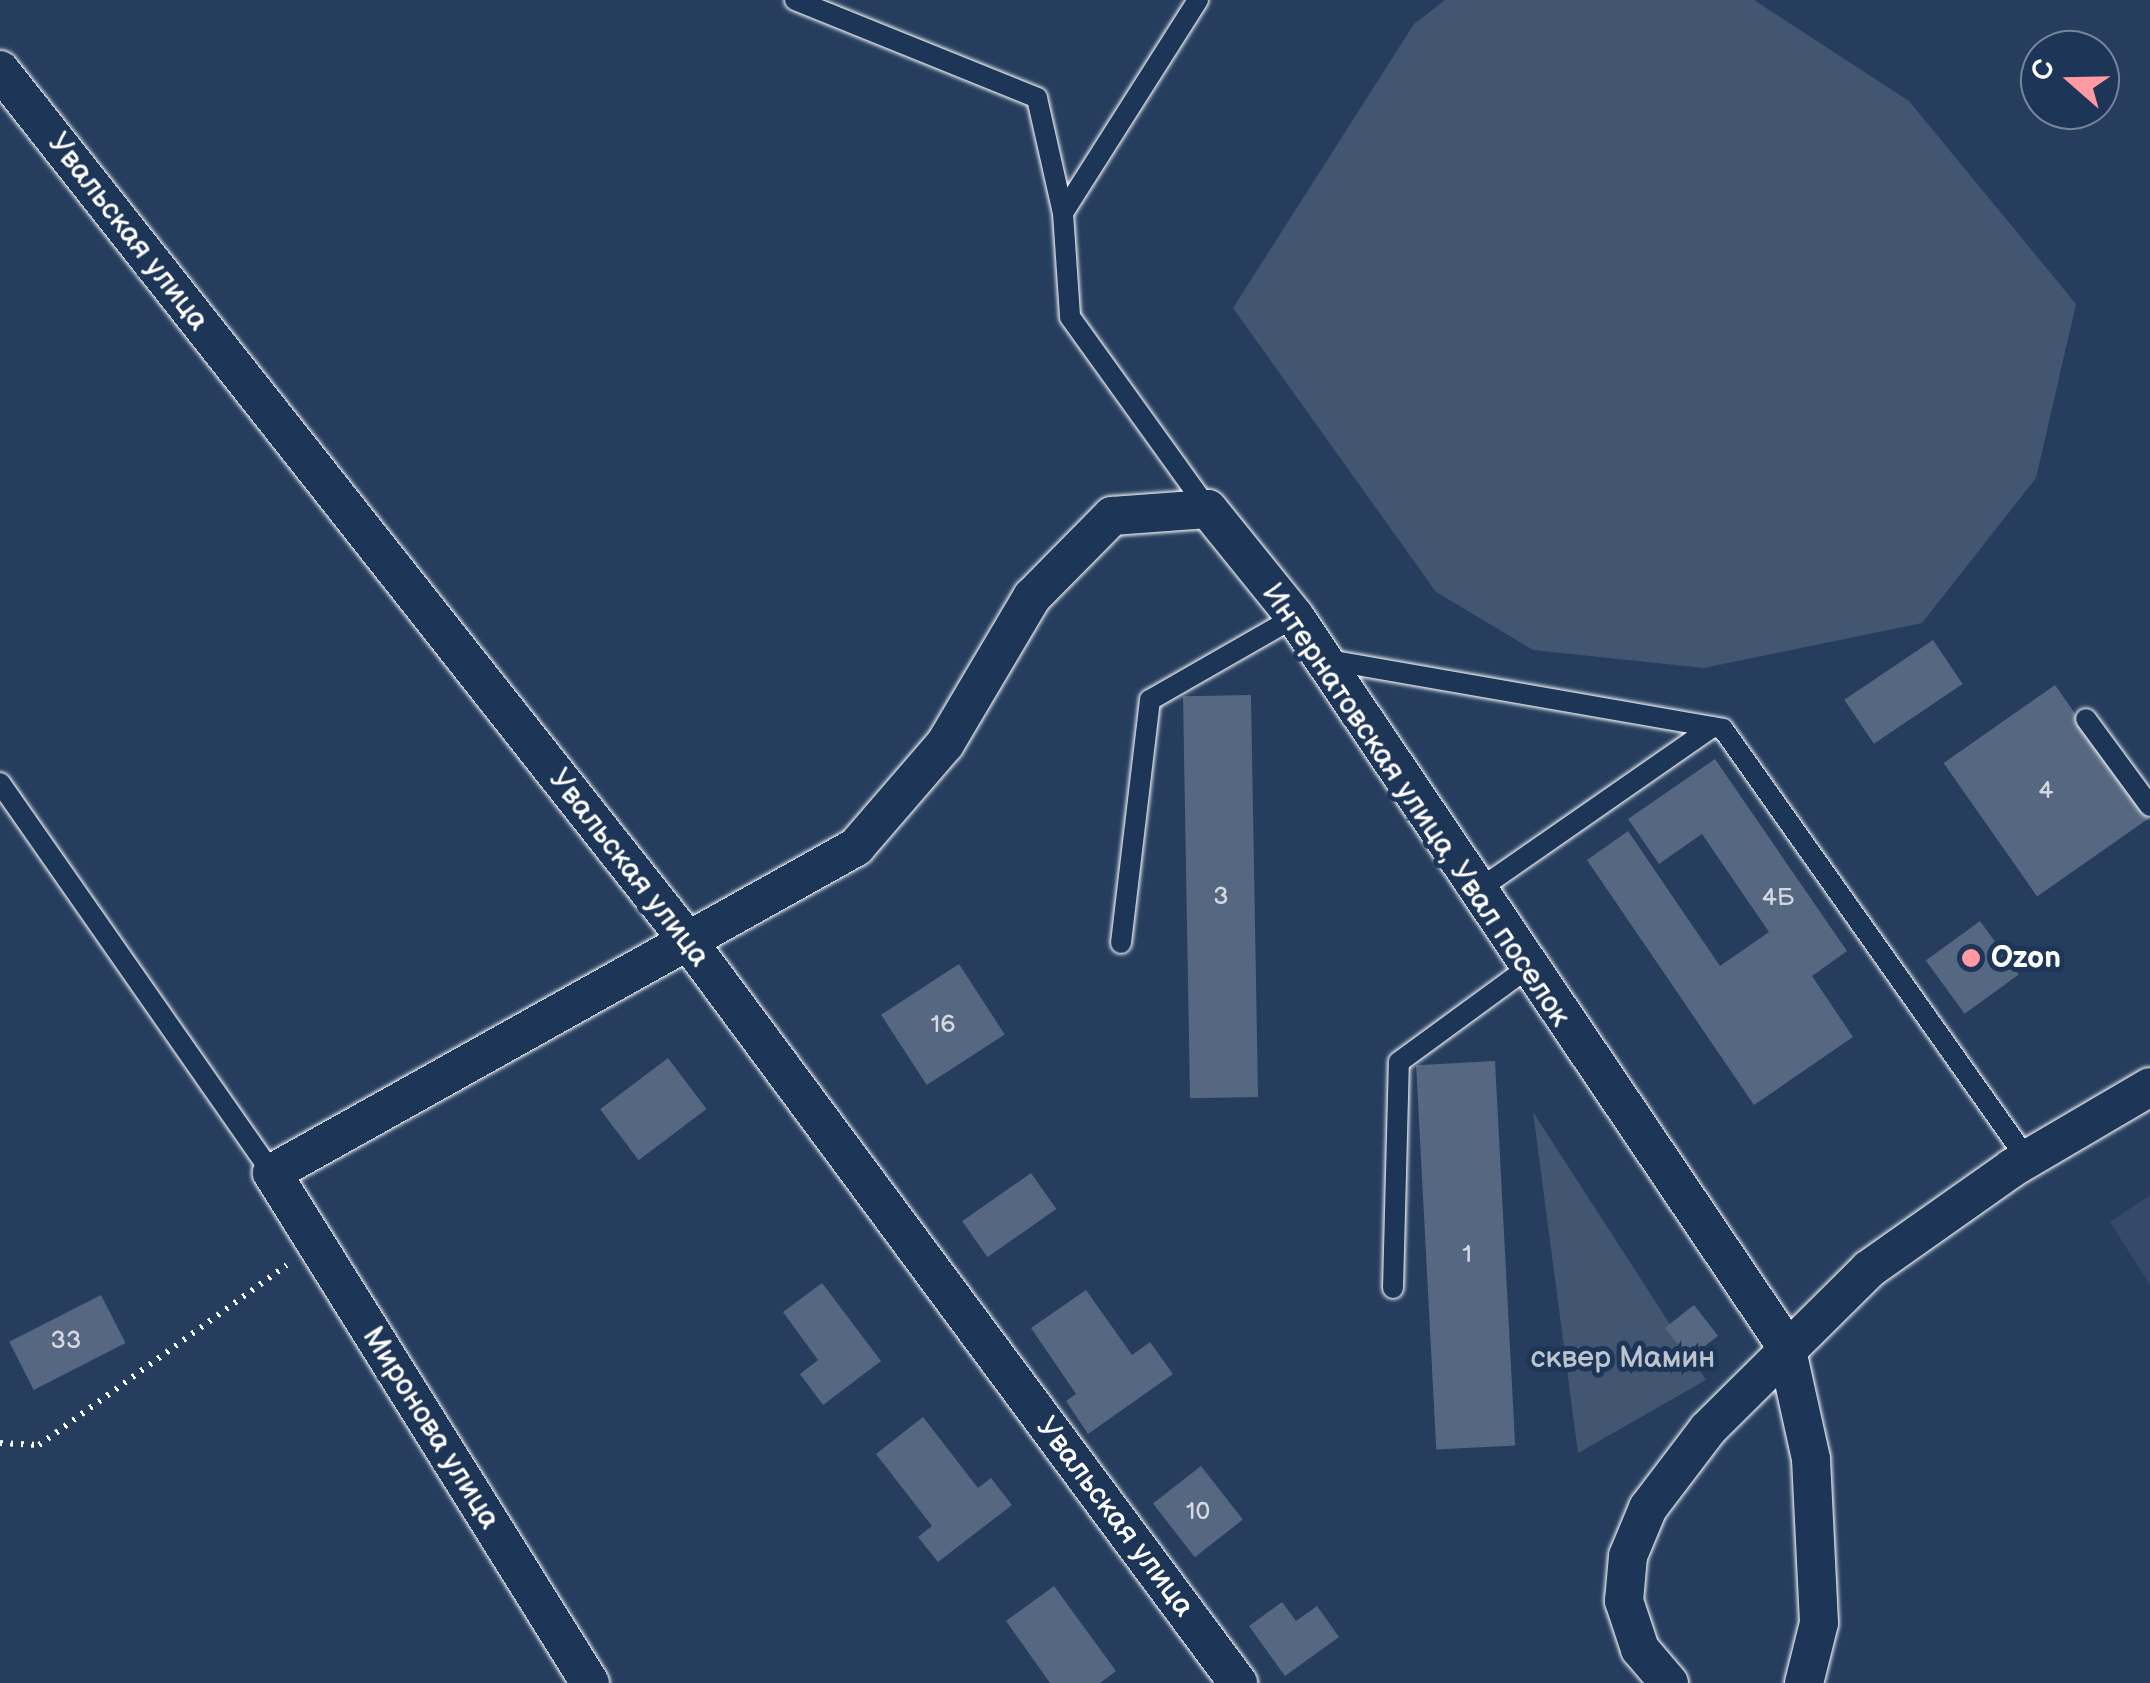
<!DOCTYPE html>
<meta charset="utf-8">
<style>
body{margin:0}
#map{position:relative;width:2150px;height:1683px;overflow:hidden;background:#263d5e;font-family:"Balsamiq Sans",sans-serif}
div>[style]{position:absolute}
.built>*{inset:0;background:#344a68}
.green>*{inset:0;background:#425672}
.building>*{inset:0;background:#556781;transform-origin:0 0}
.path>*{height:6px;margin-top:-3px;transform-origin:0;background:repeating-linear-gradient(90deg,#fff 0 2.5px,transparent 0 10.5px)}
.roads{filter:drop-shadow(0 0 2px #fff) drop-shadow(0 0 2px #fff)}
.lane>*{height:20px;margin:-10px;padding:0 10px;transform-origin:10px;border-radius:10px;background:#1d3557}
.street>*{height:38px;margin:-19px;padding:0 19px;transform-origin:19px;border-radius:19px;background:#1d3557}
.dots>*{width:28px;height:28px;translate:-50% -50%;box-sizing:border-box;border:5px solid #1d3557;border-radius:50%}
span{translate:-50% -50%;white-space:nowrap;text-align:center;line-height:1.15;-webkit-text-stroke:10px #1d3557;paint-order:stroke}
.number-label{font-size:25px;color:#d4d9e0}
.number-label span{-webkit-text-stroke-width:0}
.street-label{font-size:30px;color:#fff}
.poi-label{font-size:30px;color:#fff;font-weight:700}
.left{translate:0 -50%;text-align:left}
.park-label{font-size:30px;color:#bdc4ce}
.north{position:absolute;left:2020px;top:30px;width:100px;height:100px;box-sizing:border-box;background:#1d3557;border:2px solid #77869a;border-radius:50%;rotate:290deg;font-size:28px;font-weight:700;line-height:40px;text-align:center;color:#fff}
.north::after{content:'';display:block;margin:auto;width:35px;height:45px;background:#ff9aa2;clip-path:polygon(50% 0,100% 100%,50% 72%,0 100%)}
</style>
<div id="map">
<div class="built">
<i style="clip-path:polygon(2150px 1195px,2150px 1285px,2110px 1222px)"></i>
</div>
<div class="green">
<i style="clip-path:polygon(1445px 0,1754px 0,1909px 101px,2076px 304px,2036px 478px,1922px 623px,1704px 668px,1533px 650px,1436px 592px,1233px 308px,1414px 24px)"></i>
<i style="clip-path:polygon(1533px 1112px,1706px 1380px,1578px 1453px)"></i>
</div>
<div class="building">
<i style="left:1933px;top:640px;width:53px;height:107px;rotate:56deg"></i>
<i style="left:2055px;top:685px;width:163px;height:136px;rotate:55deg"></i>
<i style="left:1251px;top:695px;width:402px;height:68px;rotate:89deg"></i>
<i style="clip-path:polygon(1715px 759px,1847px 951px,1812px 976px,1853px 1037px,1754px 1105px,1587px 860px,1628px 831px,1720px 966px,1769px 932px,1702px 834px,1659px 864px,1628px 819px)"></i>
<i style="left:1980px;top:921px;width:66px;height:67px;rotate:54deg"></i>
<i style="left:959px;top:964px;width:84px;height:93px;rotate:57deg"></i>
<i style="left:668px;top:1058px;width:64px;height:85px;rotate:53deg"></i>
<i style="left:1495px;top:1061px;width:385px;height:79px;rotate:87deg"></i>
<i style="left:1031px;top:1173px;width:44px;height:84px;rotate:55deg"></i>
<i style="clip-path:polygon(822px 1283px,881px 1361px,823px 1405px,800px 1374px,818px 1360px,783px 1312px)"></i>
<i style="clip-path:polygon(1086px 1290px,1132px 1355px,1150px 1342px,1173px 1374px,1088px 1434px,1066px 1401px,1076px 1394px,1031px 1328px)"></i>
<i style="left:101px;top:1295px;width:54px;height:103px;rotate:63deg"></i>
<i style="left:1694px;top:1305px;width:39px;height:37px;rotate:52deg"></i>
<i style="clip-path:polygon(923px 1417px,978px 1488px,991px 1478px,1012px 1505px,938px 1562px,918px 1537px,932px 1526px,876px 1454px)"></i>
<i style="left:1201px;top:1466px;width:68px;height:61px;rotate:52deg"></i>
<i style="clip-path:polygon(1054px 1586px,1116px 1671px,1100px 1683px,1050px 1683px,1006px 1621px)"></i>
<i style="clip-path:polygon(1282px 1602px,1296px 1621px,1317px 1606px,1339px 1637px,1285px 1676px,1249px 1626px)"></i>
</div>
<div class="path">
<i style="left:0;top:1443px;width:39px;rotate:3deg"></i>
<i style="left:39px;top:1445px;width:306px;rotate:-36deg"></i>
</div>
<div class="roads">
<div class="lane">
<i style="left:795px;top:0;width:261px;rotate:22deg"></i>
<i style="left:1037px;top:98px;width:118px;rotate:77.3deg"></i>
<i style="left:1198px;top:0;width:252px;rotate:122.4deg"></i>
<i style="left:1063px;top:213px;width:104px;rotate:86.1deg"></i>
<i style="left:1070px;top:317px;width:236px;rotate:54.3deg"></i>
<i style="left:1323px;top:659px;width:406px;rotate:9.9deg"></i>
<i style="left:1723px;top:729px;width:527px;rotate:54.74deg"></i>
<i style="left:2086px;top:719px;width:108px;rotate:53.7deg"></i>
<i style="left:0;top:783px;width:475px;rotate:55.1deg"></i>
<i style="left:1475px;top:892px;width:289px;rotate:-34.8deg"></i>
<i style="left:1121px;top:943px;width:245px;rotate:-83.2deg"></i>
<i style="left:1150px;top:700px;width:167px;rotate:-29.8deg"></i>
<i style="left:1393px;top:1288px;width:226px;rotate:-88.5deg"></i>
<i style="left:1399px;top:1062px;width:157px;rotate:-36.2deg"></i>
</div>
<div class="street">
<i style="left:0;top:70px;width:1110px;rotate:51.69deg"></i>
<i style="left:688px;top:941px;width:924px;rotate:53.45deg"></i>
<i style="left:590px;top:1683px;width:601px;rotate:-121.94deg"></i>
<i style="left:272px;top:1173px;width:669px;rotate:-29.17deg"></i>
<i style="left:856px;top:847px;width:136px;rotate:-49.2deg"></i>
<i style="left:945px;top:744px;width:171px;rotate:-59.4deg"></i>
<i style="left:1032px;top:597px;width:114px;rotate:-45.4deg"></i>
<i style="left:1112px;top:516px;width:96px;rotate:-4.2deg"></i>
<i style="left:1208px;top:509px;width:139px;rotate:51.1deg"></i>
<i style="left:1295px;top:617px;width:879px;rotate:56.04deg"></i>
<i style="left:1786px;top:1346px;width:116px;rotate:77.5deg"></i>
<i style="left:1811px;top:1459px;width:164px;rotate:87.2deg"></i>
<i style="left:1819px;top:1623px;width:62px;rotate:104deg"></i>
<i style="left:1669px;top:1683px;width:45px;rotate:-130.5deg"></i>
<i style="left:1640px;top:1649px;width:51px;rotate:-108.4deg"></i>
<i style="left:1624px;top:1601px;width:45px;rotate:-84.9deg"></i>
<i style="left:1628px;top:1556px;width:52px;rotate:-67.4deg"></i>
<i style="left:1648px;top:1508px;width:99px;rotate:-52.8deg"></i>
<i style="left:1708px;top:1429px;width:227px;rotate:-44.8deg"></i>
<i style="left:1869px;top:1269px;width:175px;rotate:-35.2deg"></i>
<i style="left:2012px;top:1168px;width:160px;rotate:-30.4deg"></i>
</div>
</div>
<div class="dots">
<i style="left:1971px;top:958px;background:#ff9aa2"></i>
</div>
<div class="number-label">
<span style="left:2046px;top:791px">4</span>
<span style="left:1221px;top:897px">3</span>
<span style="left:1778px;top:898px">4Б</span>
<span style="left:943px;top:1025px">16</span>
<span style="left:1467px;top:1255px">1</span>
<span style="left:66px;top:1341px">33</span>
<span style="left:1198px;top:1512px">10</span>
</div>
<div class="street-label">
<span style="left:128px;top:232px;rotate:52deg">Увальская улица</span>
<span style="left:1416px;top:805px;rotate:56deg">Интернатовская улица, Увал поселок</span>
<span style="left:629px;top:868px;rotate:52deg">Увальская улица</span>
<span style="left:431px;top:1428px;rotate:58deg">Миронова улица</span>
<span style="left:1115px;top:1517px;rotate:53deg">Увальская улица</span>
</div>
<div class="poi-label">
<span class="left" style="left:1991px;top:958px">Ozon</span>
</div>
<div class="park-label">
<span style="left:1623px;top:1358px">сквер Мамин</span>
</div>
<div class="north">С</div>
</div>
